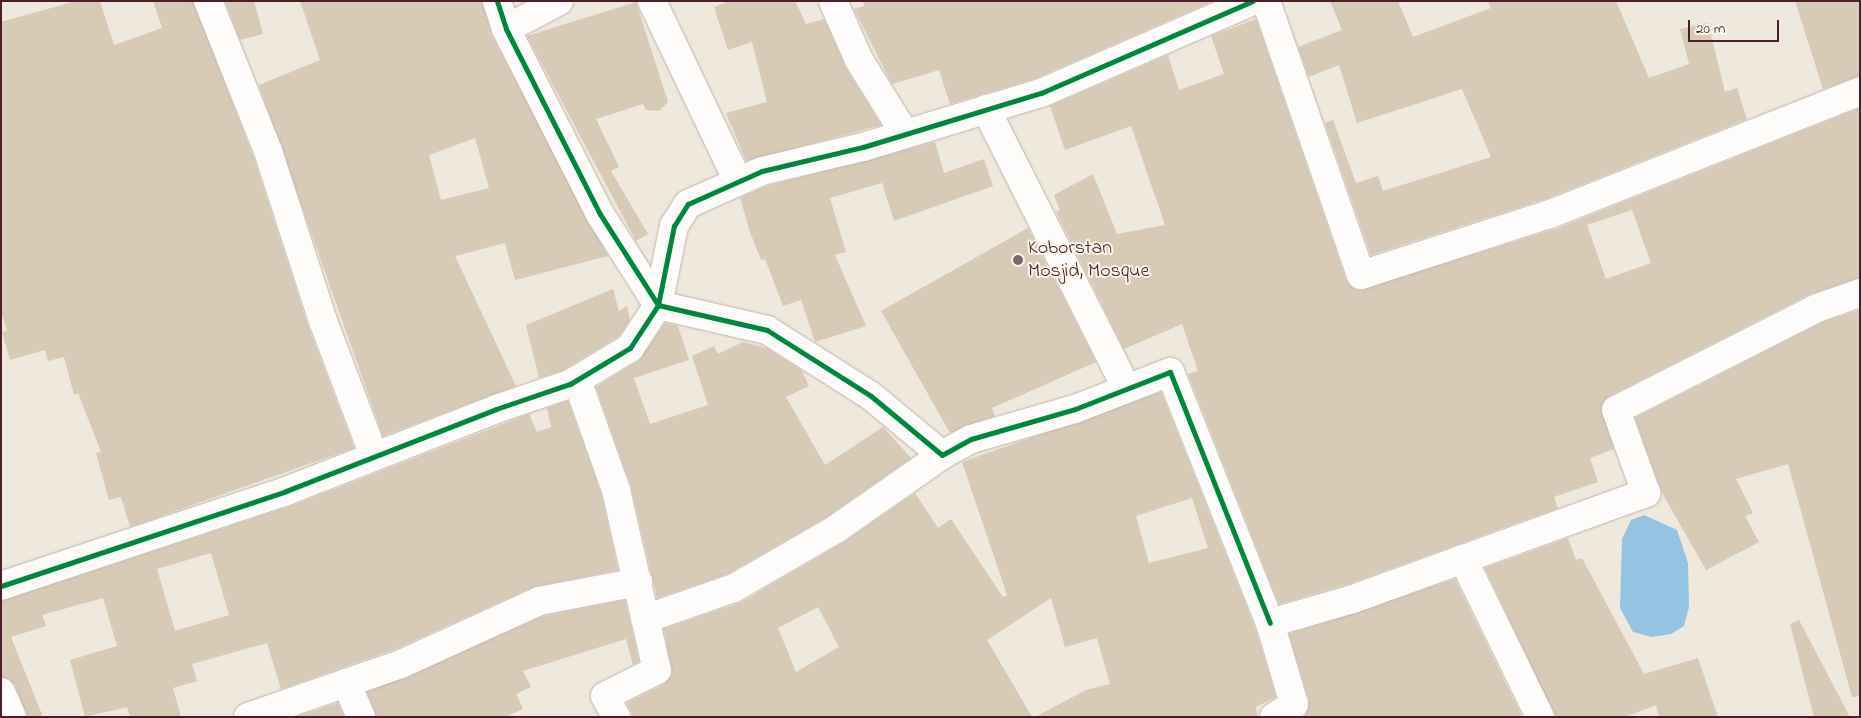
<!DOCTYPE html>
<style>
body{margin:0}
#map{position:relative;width:1861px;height:718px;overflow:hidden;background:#efe8dc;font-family:"Indie Flower",sans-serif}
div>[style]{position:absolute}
.water>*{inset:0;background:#95c3e2}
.building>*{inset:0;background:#d7cab7}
.roads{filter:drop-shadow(0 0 1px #beb5af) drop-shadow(0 0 1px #beb5af)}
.street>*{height:28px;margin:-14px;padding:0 14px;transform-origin:14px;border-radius:14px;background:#fdfcfa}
.cycleway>*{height:5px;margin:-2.5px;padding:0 2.5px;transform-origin:2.5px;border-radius:2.5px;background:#00873e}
.dots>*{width:14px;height:14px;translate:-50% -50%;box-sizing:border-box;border:2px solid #fbf7ec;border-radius:50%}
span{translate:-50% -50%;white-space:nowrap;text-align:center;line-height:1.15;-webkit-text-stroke:4px #fbf7ec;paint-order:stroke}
.poi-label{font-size:20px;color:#4a1f2b}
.left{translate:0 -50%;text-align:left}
.frame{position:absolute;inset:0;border:2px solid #4a1f2b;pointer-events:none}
.scale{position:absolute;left:1688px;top:20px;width:91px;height:22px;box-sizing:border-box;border:2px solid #4a1f2b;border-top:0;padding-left:6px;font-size:15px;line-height:18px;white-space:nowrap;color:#4a1f2b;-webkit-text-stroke:4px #fbf7ec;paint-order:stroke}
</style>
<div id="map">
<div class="water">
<i style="clip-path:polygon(1644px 515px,1677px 530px,1688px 563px,1689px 607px,1684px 626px,1671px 634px,1652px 637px,1633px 632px,1620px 608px,1622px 539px,1631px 520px)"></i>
</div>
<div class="building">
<i style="clip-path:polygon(76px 1px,100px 1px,114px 45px,162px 28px,153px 1px,193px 1px,253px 156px,308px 326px,354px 448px,130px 527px,121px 497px,109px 500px,96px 453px,101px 452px,78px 393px,74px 395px,64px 357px,48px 361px,45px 350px,10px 360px,2px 332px,7px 331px,1px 312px,1px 22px)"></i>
<i style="clip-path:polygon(225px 1px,254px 1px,263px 34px,240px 40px)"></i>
<i style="clip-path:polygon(evenodd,300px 1px,482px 1px,492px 36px,608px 256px,515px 280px,505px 243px,455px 256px,516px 386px,383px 436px,259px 85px,320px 60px,300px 1px,475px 138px,489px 188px,441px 200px,429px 155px,475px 138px)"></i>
<i style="clip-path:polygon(729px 1px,795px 1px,806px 24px,824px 19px,846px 68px,881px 125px,746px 161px,726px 113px,767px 102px,752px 42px,728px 50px,714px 7px)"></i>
<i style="clip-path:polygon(863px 1px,1213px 1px,1036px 78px,950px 104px,939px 70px,892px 84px,854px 9px,864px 6px)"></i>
<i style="clip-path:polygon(1330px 1px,1398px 1px,1413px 37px,1491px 8px,1488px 1px,1616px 1px,1649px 78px,1689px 64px,1680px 29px,1708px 23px,1725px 92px,1737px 88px,1747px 119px,1545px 199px,1371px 255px,1325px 123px,1333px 120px,1356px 183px,1378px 176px,1383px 191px,1491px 157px,1462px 89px,1357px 123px,1339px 65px,1309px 77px,1298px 47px,1342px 30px)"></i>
<i style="clip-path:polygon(1795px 1px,1860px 1px,1860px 76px,1823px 89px)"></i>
<i style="clip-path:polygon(636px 2px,668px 102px,659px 111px,646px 110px,643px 104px,596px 119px,619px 167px,611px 171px,648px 234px,636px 241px,527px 36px)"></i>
<i style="clip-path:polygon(evenodd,1256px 19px,1346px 280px,1357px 290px,1556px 229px,1860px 108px,1860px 278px,1810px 294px,1609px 396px,1601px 408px,1614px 449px,1590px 458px,1598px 482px,1554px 497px,1558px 508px,1348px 584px,1279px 604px,1188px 374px,1198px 371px,1182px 324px,1124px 349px,1056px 212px,1060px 210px,1054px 195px,1093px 174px,1117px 234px,1165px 225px,1131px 126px,1065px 150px,1050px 106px,1168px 55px,1179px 90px,1224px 74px,1211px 36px,1256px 19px,1632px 210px,1651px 263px,1606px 279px,1587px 225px,1632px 210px)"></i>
<i style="clip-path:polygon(935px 142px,944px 173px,984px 159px,993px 186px,894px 221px,882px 183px,830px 198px,846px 252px,835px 255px,866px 326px,815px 342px,801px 300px,783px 306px,765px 259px,761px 260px,750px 232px,740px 198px,767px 186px)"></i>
<i style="clip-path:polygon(1028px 228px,1096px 362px,992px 408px,995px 416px,950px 433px,881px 311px)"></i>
<i style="clip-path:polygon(613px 289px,619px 311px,627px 306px,630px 320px,619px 336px,563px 370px,539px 378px,526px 325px)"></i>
<i style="clip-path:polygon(1860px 310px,1860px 696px,1852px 697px,1788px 464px,1736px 479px,1753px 513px,1745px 516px,1759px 542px,1706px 570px,1661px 491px,1635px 418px,1823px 322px)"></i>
<i style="clip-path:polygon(665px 323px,678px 326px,689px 360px,634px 378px,650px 424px,708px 405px,692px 356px,714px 346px,718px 354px,743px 342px,767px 348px,802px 371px,809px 386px,786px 397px,825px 465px,883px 427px,911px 458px,828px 516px,727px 574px,657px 598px,631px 486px,596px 387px,638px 361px)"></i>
<i style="clip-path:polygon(evenodd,1161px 392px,1255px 628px,1276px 697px,1256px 707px,1258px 717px,1035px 717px,1086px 690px,1110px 684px,1097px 638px,1065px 647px,1051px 598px,987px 640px,1032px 717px,633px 717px,627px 703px,664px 684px,672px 674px,664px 629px,742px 602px,844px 542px,915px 493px,938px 528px,951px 519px,1003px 597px,1007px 595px,962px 462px,1161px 392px,1192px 498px,1208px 548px,1149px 563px,1136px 516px,1192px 498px,1161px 392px,818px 607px,839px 647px,796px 672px,778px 628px,818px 607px)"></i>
<i style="clip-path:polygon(evenodd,568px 401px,601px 494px,618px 570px,533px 587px,395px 649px,281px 689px,267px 643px,192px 664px,197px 681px,173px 688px,181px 717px,130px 717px,127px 707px,85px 717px,70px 660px,117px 646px,103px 598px,42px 615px,46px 626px,11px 637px,43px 717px,27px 717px,15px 685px,1px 677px,1px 601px,291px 506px,529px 414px,537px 432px,551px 427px,547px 408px,568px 401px,211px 553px,229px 615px,175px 631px,157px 569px,211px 553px)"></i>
<i style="clip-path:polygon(1568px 538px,1576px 560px,1582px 558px,1644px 674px,1698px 658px,1718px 717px,1659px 717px,1656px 705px,1625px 717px,1555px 717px,1485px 568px)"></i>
<i style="clip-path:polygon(1455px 579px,1522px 717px,1305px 717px,1309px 700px,1289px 634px)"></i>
<i style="clip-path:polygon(625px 600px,639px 662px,633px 665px,626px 639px,523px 671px,531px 687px,516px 694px,523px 709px,506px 717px,376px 717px,367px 692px,544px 616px)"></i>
<i style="clip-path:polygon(1799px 620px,1850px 717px,1814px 717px,1790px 624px)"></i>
<i style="clip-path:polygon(338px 703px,344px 717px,296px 717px)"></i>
</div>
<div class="roads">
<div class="street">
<i style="left:208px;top:1px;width:162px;rotate:68.2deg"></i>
<i style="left:268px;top:151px;width:179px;rotate:72.1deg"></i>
<i style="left:323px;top:321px;width:144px;rotate:69.3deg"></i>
<i style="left:497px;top:1px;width:29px;rotate:72deg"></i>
<i style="left:506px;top:29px;width:208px;rotate:63.1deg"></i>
<i style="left:600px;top:214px;width:108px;rotate:57.5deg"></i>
<i style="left:658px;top:305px;width:112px;rotate:12.9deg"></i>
<i style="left:767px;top:330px;width:123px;rotate:32.4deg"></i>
<i style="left:871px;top:396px;width:92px;rotate:39.7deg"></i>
<i style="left:942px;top:455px;width:33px;rotate:-29deg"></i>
<i style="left:971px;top:439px;width:108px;rotate:-16.1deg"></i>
<i style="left:1075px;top:409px;width:102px;rotate:-21.3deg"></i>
<i style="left:1170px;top:372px;width:270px;rotate:68.3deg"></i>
<i style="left:652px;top:1px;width:199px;rotate:64.5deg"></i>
<i style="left:833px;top:1px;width:64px;rotate:66.2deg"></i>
<i style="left:859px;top:60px;width:87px;rotate:58.1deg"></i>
<i style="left:1266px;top:1px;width:290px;rotate:70.9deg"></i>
<i style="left:1361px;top:275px;width:199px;rotate:-17.9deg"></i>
<i style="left:1550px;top:214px;width:334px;rotate:-21.6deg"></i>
<i style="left:506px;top:29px;width:60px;rotate:-27.8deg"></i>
<i style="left:986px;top:109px;width:313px;rotate:63.3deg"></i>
<i style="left:577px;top:380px;width:117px;rotate:70.5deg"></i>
<i style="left:616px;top:490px;width:185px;rotate:77.2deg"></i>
<i style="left:657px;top:670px;width:58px;rotate:153.4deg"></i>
<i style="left:605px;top:696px;width:24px;rotate:62deg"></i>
<i style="left:1463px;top:559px;width:176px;rotate:64deg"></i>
<i style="left:1px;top:586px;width:300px;rotate:-18.4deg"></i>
<i style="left:286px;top:491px;width:225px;rotate:-21.3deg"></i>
<i style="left:496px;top:409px;width:78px;rotate:-18.7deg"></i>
<i style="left:570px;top:384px;width:70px;rotate:-31deg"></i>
<i style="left:630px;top:348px;width:51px;rotate:-56.9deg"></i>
<i style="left:658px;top:305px;width:81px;rotate:-78.6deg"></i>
<i style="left:674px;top:226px;width:26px;rotate:-58deg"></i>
<i style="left:688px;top:204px;width:81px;rotate:-24deg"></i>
<i style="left:762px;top:171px;width:104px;rotate:-13.4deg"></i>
<i style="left:863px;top:147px;width:186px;rotate:-16.9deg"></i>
<i style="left:1041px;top:93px;width:231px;rotate:-23.5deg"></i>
<i style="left:645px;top:619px;width:94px;rotate:-19.2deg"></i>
<i style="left:734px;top:588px;width:118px;rotate:-30deg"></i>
<i style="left:836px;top:529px;width:129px;rotate:-34.9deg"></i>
<i style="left:346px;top:683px;width:37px;rotate:66deg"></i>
<i style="left:1px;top:692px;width:27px;rotate:66deg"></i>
<i style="left:248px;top:717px;width:162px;rotate:-19.1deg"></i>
<i style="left:401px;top:664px;width:152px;rotate:-24.5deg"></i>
<i style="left:539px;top:601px;width:101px;rotate:-10.9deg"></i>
<i style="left:1274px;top:717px;width:24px;rotate:-33deg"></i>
<i style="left:1294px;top:704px;width:84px;rotate:-106.5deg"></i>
<i style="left:1270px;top:623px;width:86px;rotate:-16.1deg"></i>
<i style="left:1353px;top:599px;width:312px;rotate:-19.9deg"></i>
<i style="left:1646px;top:493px;width:88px;rotate:-109.9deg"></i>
<i style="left:1616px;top:410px;width:225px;rotate:-26.9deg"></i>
<i style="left:1817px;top:308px;width:46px;rotate:-19.2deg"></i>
</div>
</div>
<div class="cycleway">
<i style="left:497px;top:1px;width:29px;rotate:72deg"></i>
<i style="left:506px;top:29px;width:208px;rotate:63.1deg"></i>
<i style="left:600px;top:214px;width:108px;rotate:57.5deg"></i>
<i style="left:658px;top:305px;width:112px;rotate:12.9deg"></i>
<i style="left:767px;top:330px;width:123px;rotate:32.4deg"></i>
<i style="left:871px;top:396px;width:92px;rotate:39.7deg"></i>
<i style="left:942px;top:455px;width:33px;rotate:-29deg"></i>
<i style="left:971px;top:439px;width:108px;rotate:-16.1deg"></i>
<i style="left:1075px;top:409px;width:102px;rotate:-21.3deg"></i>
<i style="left:1170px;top:372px;width:270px;rotate:68.3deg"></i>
<i style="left:1px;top:586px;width:300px;rotate:-18.4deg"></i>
<i style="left:286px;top:491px;width:225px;rotate:-21.3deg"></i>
<i style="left:496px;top:409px;width:78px;rotate:-18.7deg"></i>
<i style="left:570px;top:384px;width:70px;rotate:-31deg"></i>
<i style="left:630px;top:348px;width:51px;rotate:-56.9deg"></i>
<i style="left:658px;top:305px;width:81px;rotate:-78.6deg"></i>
<i style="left:674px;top:226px;width:26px;rotate:-58deg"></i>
<i style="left:688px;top:204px;width:81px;rotate:-24deg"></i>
<i style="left:762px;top:171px;width:104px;rotate:-13.4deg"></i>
<i style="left:863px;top:147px;width:186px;rotate:-16.9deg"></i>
<i style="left:1041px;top:93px;width:231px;rotate:-23.5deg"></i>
</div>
<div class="dots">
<i style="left:1018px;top:260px;background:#846569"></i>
</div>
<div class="poi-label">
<span class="left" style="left:1028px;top:260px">Koborstan<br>Mosjid, Mosque</span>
</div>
<div class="frame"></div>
<div class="scale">20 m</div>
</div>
